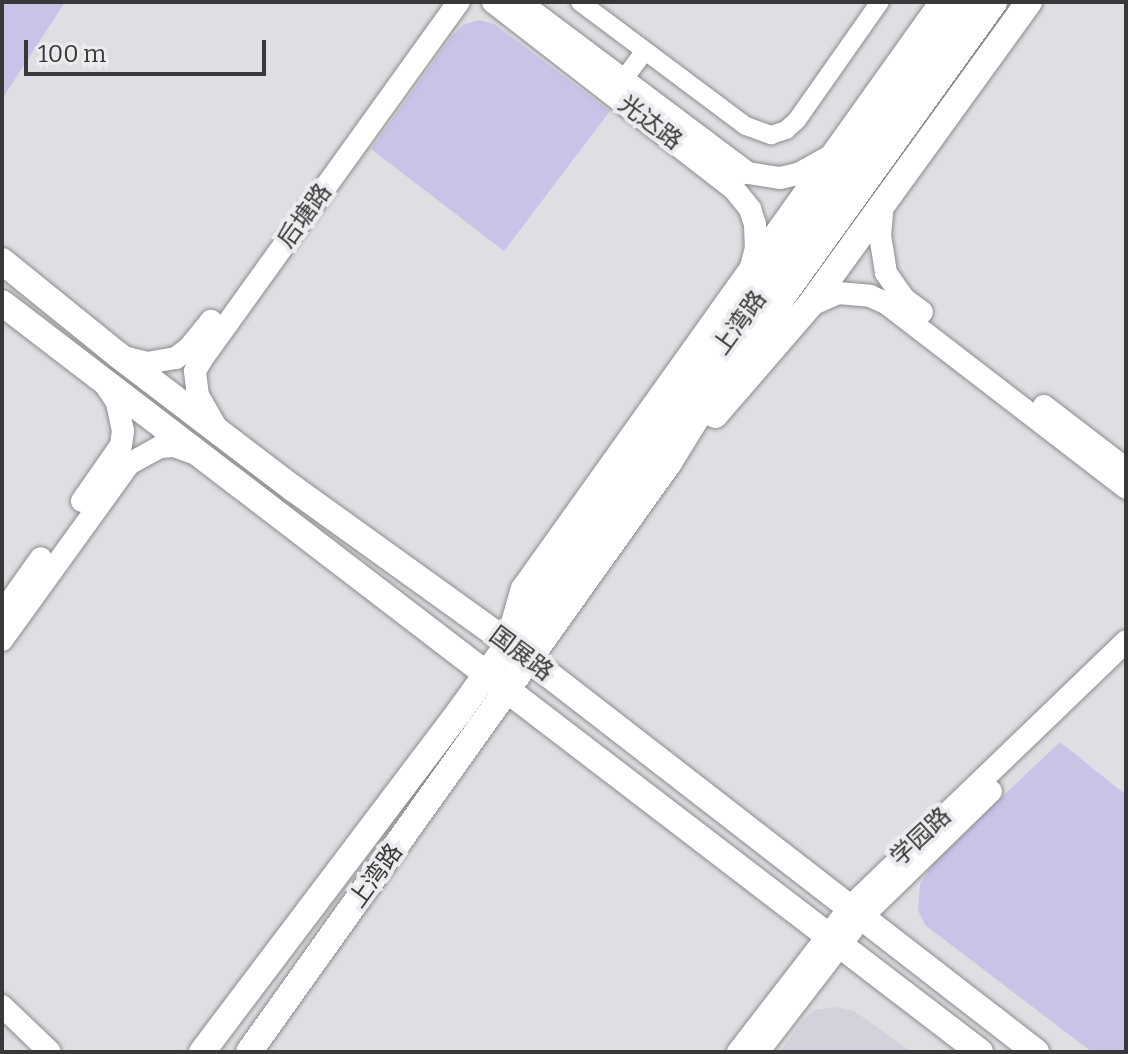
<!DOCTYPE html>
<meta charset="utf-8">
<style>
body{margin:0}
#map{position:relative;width:1128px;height:1054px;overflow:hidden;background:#dfdee2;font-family:Bitter,"Noto Sans SC",serif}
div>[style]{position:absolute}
.built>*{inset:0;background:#d3d1dc}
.green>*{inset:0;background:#cbc2e8}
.roads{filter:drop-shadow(0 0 2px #8b8b8e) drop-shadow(0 0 2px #8b8b8e)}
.minor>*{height:18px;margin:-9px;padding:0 9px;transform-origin:9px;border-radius:9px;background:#fff}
.tertiary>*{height:22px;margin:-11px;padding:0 11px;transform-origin:11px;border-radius:11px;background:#fff}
.secondary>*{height:26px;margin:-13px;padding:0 13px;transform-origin:13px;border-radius:13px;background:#fff}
span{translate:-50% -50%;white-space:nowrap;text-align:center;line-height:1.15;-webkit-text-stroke:8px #ecebef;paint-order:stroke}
.street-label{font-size:24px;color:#383839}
.frame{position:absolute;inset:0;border:4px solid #383839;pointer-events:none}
.scale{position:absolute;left:24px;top:40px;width:242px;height:36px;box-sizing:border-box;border:4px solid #383839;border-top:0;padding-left:10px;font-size:24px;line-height:28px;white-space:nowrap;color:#383839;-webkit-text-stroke:6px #ecebef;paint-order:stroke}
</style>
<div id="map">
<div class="built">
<i style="clip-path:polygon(834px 1007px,854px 1011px,912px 1052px,780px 1052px,801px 1022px,815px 1010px)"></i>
</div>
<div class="green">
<i style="clip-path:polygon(2px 2px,65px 2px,2px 99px)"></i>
<i style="clip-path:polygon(479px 20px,494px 24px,610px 111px,504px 251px,371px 149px,452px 36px,463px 25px)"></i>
<i style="clip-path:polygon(1060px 742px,1126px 795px,1126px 1052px,1092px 1052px,925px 925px,918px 910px,920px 884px,935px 860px)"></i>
</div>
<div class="roads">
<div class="minor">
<i style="left:580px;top:2px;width:207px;rotate:36.8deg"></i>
<i style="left:746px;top:126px;width:27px;rotate:20deg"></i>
<i style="left:771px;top:135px;width:16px;rotate:-18deg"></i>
<i style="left:786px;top:130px;width:15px;rotate:-42deg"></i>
<i style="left:797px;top:120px;width:144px;rotate:-54.9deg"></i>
<i style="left:623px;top:80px;width:36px;rotate:-53deg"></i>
</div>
<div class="tertiary">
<i style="left:493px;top:2px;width:305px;rotate:37.8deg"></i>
<i style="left:734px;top:189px;width:26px;rotate:51deg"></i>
<i style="left:750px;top:209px;width:16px;rotate:72deg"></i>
<i style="left:755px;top:224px;width:24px;rotate:88deg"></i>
<i style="left:756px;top:248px;width:20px;rotate:105deg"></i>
<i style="left:520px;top:2px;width:285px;rotate:36.9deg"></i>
<i style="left:748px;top:173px;width:32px;rotate:9deg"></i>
<i style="left:780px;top:178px;width:18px;rotate:-13deg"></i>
<i style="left:798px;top:174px;width:38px;rotate:-29deg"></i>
<i style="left:883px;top:202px;width:33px;rotate:95deg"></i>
<i style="left:880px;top:235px;width:38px;rotate:81deg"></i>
<i style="left:886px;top:273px;width:32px;rotate:55deg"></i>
<i style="left:904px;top:299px;width:22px;rotate:36deg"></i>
<i style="left:809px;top:306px;width:32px;rotate:-24deg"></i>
<i style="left:838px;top:293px;width:32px;rotate:5deg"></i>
<i style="left:870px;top:296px;width:17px;rotate:24deg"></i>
<i style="left:886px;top:303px;width:303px;rotate:37.6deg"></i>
<i style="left:123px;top:357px;width:25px;rotate:14deg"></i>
<i style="left:147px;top:363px;width:29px;rotate:-10deg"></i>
<i style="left:176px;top:358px;width:16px;rotate:-38deg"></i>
<i style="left:189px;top:348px;width:35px;rotate:-51deg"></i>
<i style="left:1044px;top:406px;width:103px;rotate:37.5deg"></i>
<i style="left:215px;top:425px;width:34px;rotate:-120deg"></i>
<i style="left:198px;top:396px;width:25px;rotate:-97deg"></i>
<i style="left:195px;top:371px;width:14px;rotate:-60deg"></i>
<i style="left:202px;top:359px;width:440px;rotate:-54.3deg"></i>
<i style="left:82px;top:501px;width:68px;rotate:-55.1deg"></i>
<i style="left:121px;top:445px;width:14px;rotate:-82deg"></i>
<i style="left:123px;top:431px;width:30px;rotate:-102deg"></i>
<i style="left:117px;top:402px;width:22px;rotate:-124deg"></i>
<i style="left:2px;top:613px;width:67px;rotate:-54.7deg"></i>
<i style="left:2px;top:640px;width:217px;rotate:-54.2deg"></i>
<i style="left:129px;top:464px;width:35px;rotate:-29deg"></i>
<i style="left:160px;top:447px;width:14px;rotate:-4deg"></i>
<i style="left:174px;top:446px;width:23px;rotate:20deg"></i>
<i style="left:2px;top:1006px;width:66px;rotate:43.8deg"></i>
<i style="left:738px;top:1052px;width:183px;rotate:-52.3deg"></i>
<i style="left:850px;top:907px;width:383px;rotate:-43.9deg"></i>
<i style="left:758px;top:1052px;width:170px;rotate:-52.4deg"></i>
<i style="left:862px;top:917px;width:180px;rotate:-44.3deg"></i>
</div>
<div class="secondary">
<i style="left:2px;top:261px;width:149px;rotate:39deg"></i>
<i style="left:118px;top:355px;width:221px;rotate:37.3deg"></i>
<i style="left:294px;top:489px;width:264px;rotate:35.7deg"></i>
<i style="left:508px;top:643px;width:668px;rotate:37.76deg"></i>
<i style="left:2px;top:303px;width:1232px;rotate:37.45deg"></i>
<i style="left:715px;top:415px;width:144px;rotate:-49.2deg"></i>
<i style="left:809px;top:306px;width:375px;rotate:-54.1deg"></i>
<i style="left:514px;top:623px;width:35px;rotate:-74deg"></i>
<i style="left:524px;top:589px;width:721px;rotate:-54.48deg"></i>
<i style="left:202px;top:1052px;width:426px;rotate:-52.9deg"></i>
<i style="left:459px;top:712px;width:876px;rotate:-54.15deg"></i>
<i style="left:249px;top:1052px;width:722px;rotate:-54.53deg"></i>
<i style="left:668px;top:464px;width:68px;rotate:-58.2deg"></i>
<i style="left:704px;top:406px;width:497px;rotate:-54.3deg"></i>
</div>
</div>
<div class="street-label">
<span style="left:650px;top:123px;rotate:37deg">光达路</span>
<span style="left:305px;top:216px;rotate:-54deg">后塘路</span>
<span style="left:740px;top:323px;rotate:-54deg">上湾路</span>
<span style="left:521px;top:654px;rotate:37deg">国展路</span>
<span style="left:921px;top:837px;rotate:-43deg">学园路</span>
<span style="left:376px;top:876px;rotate:-54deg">上湾路</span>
</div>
<div class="frame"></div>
<div class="scale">100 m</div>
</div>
